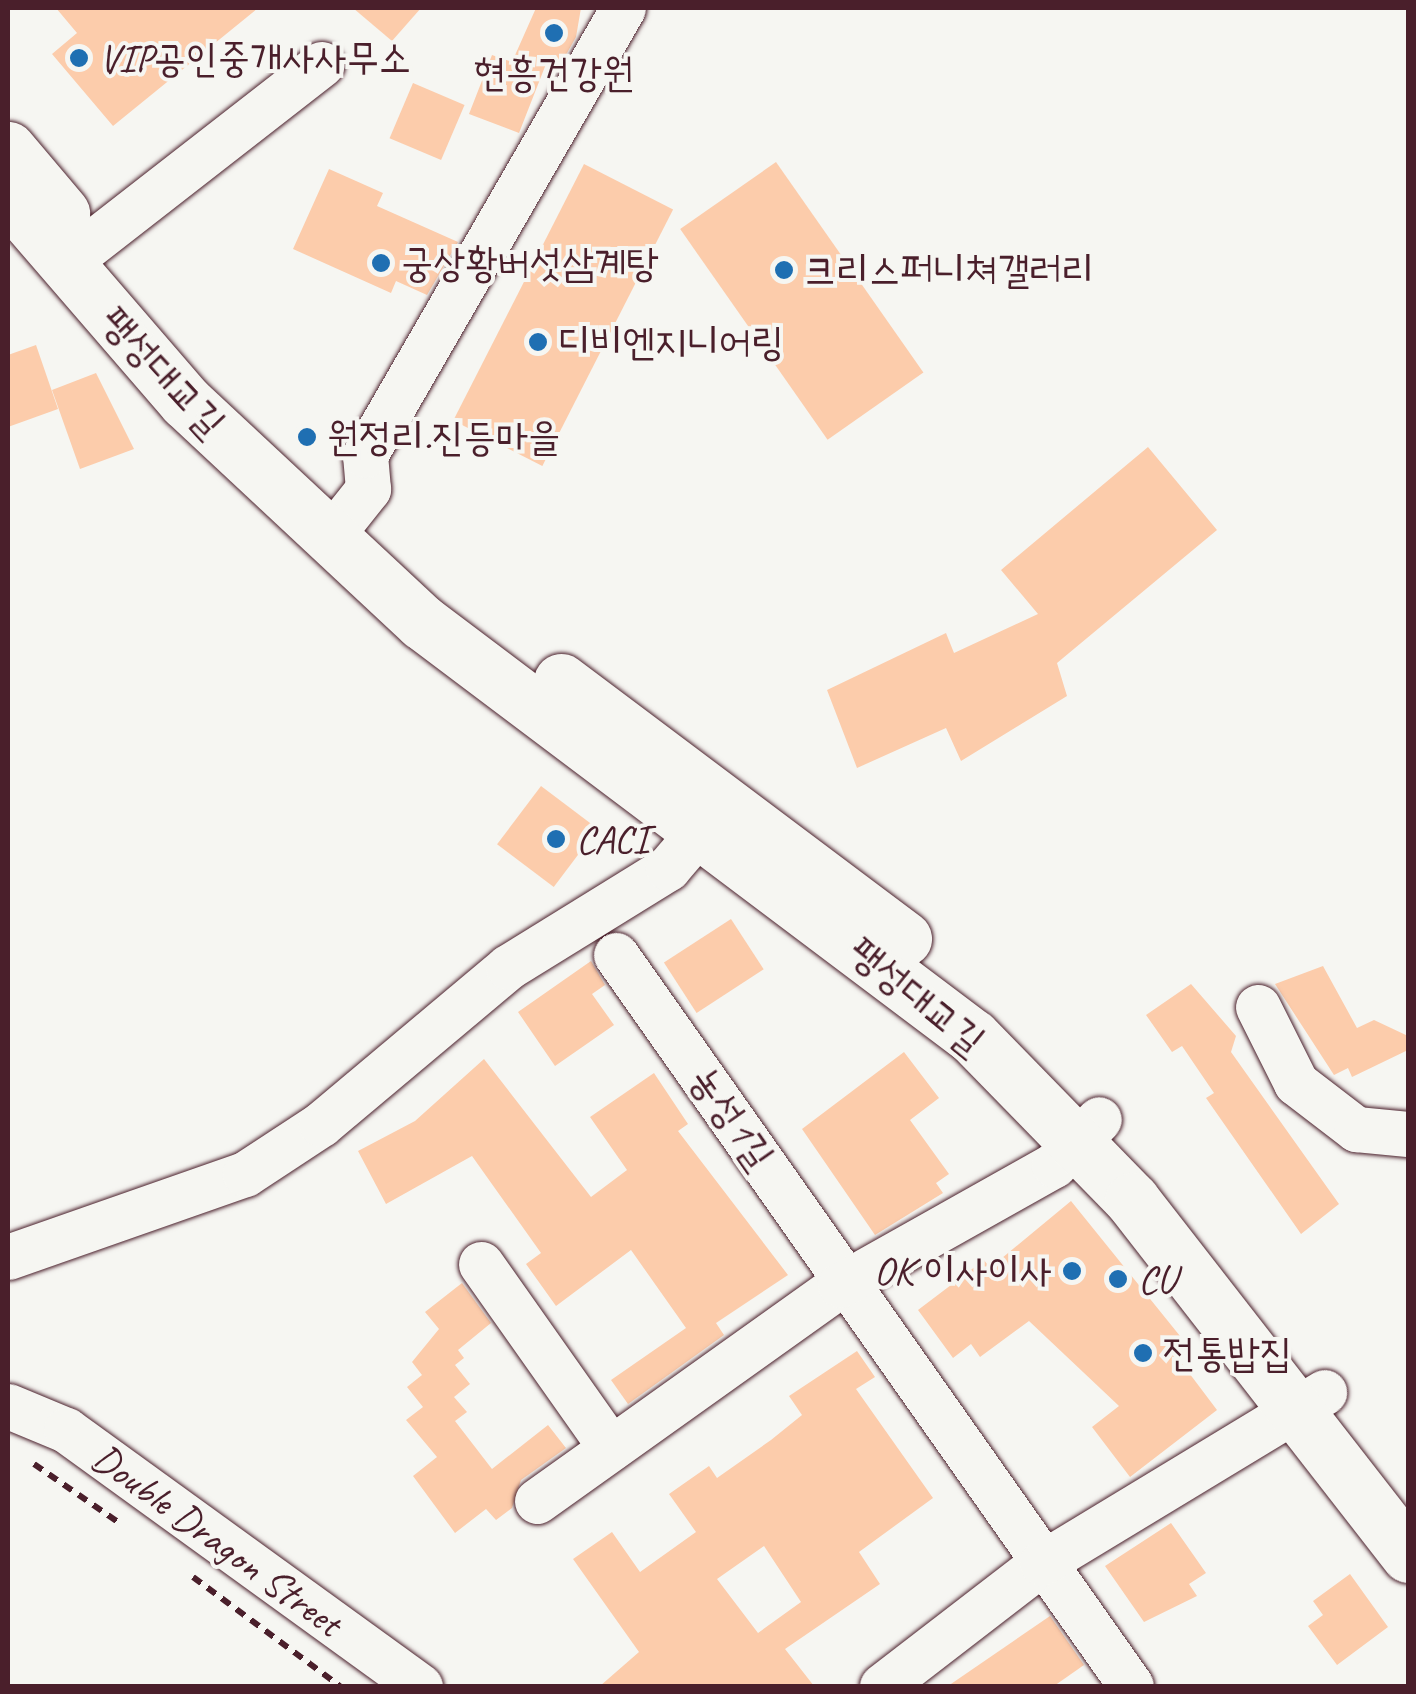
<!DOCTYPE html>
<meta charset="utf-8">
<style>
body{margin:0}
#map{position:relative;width:1416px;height:1694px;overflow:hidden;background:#f6f6f2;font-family:Caveat,"Poor Story",sans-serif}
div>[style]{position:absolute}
.building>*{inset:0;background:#fcccab;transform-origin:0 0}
.path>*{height:6px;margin-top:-3px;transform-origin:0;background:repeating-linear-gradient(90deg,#4a1f2b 0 10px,transparent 0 18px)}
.roads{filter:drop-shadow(0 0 2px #4a1f2b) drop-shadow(0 0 2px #4a1f2b)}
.minor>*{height:45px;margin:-22.5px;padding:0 22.5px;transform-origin:22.5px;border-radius:22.5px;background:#f6f6f2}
.major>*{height:55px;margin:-27.5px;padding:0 27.5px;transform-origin:27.5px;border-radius:27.5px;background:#f6f6f2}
.dots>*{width:28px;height:28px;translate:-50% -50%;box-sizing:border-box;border:5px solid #f6f6f2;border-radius:50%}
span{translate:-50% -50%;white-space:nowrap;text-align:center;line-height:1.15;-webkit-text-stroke:8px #f6f6f2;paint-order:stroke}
.poi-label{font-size:40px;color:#4a1f2b}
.left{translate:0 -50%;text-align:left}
.right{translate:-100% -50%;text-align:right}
.street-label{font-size:40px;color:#4a1f2b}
.frame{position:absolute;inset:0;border:10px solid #4a1f2b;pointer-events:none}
</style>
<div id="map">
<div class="building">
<i style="clip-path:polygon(56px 8px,258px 8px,113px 126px,52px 54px,77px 33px)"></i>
<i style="clip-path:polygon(353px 8px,421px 8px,392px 41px)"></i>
<i style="clip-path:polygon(536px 8px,581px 8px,576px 37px,558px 69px,546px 64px,519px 133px,469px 114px,492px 55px,512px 62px)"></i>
<i style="left:413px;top:83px;width:56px;height:60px;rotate:23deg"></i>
<i style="left:776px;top:162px;width:257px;height:117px;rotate:55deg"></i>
<i style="left:584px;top:164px;width:100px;height:288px;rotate:27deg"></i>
<i style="clip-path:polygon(329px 169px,383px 193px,377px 206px,458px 242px,427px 295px,396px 281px,391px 293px,293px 249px)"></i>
<i style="clip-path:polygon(36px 345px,58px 409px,8px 427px,8px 355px)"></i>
<i style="clip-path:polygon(96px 373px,134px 449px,80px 469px,52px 390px)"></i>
<i style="clip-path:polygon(1148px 447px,1217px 530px,1057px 663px,1067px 696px,961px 761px,946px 728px,857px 768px,827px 690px,946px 633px,954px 653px,1038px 614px,1001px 570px)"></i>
<i style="left:541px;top:786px;width:71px;height:73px;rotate:37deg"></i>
<i style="left:731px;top:919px;width:60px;height:80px;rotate:57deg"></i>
<i style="clip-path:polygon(591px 961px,605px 985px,592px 994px,614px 1025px,555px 1066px,518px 1012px)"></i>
<i style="clip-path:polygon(1323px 966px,1357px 1028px,1374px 1020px,1408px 1036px,1408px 1050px,1352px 1077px,1348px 1068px,1334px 1075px,1275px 984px)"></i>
<i style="clip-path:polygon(1191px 984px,1236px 1036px,1231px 1052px,1339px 1204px,1301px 1234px,1206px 1098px,1214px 1093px,1182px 1046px,1172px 1052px,1146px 1015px)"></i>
<i style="clip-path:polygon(904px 1052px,939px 1098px,910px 1120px,949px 1174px,936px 1183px,943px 1193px,875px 1235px,802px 1129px)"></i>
<i style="clip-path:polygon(484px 1059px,591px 1197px,627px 1170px,590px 1117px,654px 1073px,688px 1124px,678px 1131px,788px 1275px,716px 1323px,724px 1335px,628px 1404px,611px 1380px,686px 1328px,631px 1250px,556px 1306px,526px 1264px,541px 1253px,472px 1156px,386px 1204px,358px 1151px,415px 1121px)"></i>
<i style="clip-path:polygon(1071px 1201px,1180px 1336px,1168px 1345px,1217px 1410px,1130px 1477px,1092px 1427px,1119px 1406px,1029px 1321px,980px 1357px,971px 1344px,953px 1358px,918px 1310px,984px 1260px,990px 1268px)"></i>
<i style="clip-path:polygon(462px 1283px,491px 1323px,458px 1350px,464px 1358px,455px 1365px,470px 1384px,454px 1397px,467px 1412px,455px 1421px,492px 1469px,548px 1425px,566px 1448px,521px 1480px,512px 1508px,496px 1520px,486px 1509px,455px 1533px,413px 1476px,437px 1457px,406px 1420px,423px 1407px,407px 1387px,422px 1375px,412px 1362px,439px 1329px,425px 1312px)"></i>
<i style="clip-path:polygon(evenodd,857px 1351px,875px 1377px,856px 1389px,933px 1498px,859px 1552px,880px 1584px,785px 1649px,814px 1686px,600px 1686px,639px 1652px,573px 1559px,612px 1532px,640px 1572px,696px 1532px,669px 1494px,709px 1466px,717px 1478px,771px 1440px,802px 1415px,789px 1396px,857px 1351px,764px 1546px,801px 1602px,758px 1633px,717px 1579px,764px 1546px)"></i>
<i style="clip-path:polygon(1171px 1523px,1206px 1573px,1189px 1584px,1197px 1596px,1144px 1622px,1105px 1566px)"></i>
<i style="clip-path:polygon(1350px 1574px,1388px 1627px,1337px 1665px,1308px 1626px,1323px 1615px,1313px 1601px)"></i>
<i style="clip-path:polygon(1050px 1616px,1084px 1665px,1054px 1686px,948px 1686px)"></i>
</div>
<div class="path">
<i style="left:615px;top:827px;width:25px;rotate:83deg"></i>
<i style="left:34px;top:1464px;width:102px;rotate:34.6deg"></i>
<i style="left:193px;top:1577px;width:183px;rotate:36.6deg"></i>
</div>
<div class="roads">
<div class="minor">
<i style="left:66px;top:263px;width:324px;rotate:-37.9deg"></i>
<i style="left:329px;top:538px;width:63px;rotate:-51.5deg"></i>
<i style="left:368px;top:489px;width:34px;rotate:-95deg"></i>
<i style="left:365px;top:455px;width:516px;rotate:-60.01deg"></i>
<i style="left:616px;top:955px;width:894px;rotate:54.83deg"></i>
<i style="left:1258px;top:1007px;width:85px;rotate:63.4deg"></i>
<i style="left:1296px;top:1083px;width:76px;rotate:37.5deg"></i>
<i style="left:1356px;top:1129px;width:52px;rotate:5.5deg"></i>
<i style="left:8px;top:1257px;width:251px;rotate:-19.3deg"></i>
<i style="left:245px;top:1174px;width:91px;rotate:-33.3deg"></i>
<i style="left:321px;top:1124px;width:244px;rotate:-40deg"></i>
<i style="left:508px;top:967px;width:188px;rotate:-31.7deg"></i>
<i style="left:668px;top:868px;width:83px;rotate:-49.4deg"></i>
<i style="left:481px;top:1264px;width:225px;rotate:54.8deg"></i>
<i style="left:8px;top:1406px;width:63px;rotate:22.5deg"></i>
<i style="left:66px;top:1430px;width:437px;rotate:35.9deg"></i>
<i style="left:537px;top:1501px;width:372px;rotate:-35.5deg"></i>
<i style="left:840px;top:1285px;width:245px;rotate:-29.3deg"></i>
<i style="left:1054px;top:1165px;width:64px;rotate:-45.6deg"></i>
<i style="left:882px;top:1686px;width:202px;rotate:-37.6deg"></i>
<i style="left:1042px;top:1563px;width:330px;rotate:-31.2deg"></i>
</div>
<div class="major">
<i style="left:8px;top:149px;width:84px;rotate:49.8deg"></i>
<i style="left:8px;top:196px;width:272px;rotate:49.2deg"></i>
<i style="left:186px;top:402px;width:323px;rotate:43deg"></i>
<i style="left:422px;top:622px;width:690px;rotate:36.99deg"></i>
<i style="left:973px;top:1037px;width:228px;rotate:45.7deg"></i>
<i style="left:1132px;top:1200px;width:450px;rotate:52.1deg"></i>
<i style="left:561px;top:681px;width:429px;rotate:36.9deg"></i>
</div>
</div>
<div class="dots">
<i style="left:554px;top:33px;background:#1f6fb2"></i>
<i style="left:79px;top:58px;background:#1f6fb2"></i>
<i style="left:381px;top:263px;background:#1f6fb2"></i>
<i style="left:784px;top:270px;background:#1f6fb2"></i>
<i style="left:538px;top:342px;background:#1f6fb2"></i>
<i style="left:307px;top:437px;background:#1f6fb2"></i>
<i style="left:556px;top:839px;background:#1f6fb2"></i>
<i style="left:1072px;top:1271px;background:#1f6fb2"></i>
<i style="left:1118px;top:1279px;background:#1f6fb2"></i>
<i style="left:1143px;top:1353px;background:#1f6fb2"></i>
</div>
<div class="poi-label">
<span class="left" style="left:99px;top:58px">VIP공인중개사사무소</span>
<span style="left:554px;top:73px">현흥건강원</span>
<span class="left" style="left:401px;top:263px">궁상황버섯삼계탕</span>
<span class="left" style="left:804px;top:270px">크리스퍼니쳐갤러리</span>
<span class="left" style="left:558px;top:342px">디비엔지니어링</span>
<span class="left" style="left:327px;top:437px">원정리.진등마을</span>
<span class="left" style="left:576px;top:839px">CACI</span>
<span class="right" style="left:1052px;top:1271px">OK 이사이사</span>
<span class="left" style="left:1138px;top:1279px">CU</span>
<span class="left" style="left:1163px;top:1353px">전통밥집</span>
</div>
<div class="street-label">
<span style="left:163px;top:372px;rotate:47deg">팽성대교길</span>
<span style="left:917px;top:996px;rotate:39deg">팽성대교길</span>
<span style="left:732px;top:1118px;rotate:55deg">농성1길</span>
<span style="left:217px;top:1540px;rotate:36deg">Double Dragon Street</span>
</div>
<div class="frame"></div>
</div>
